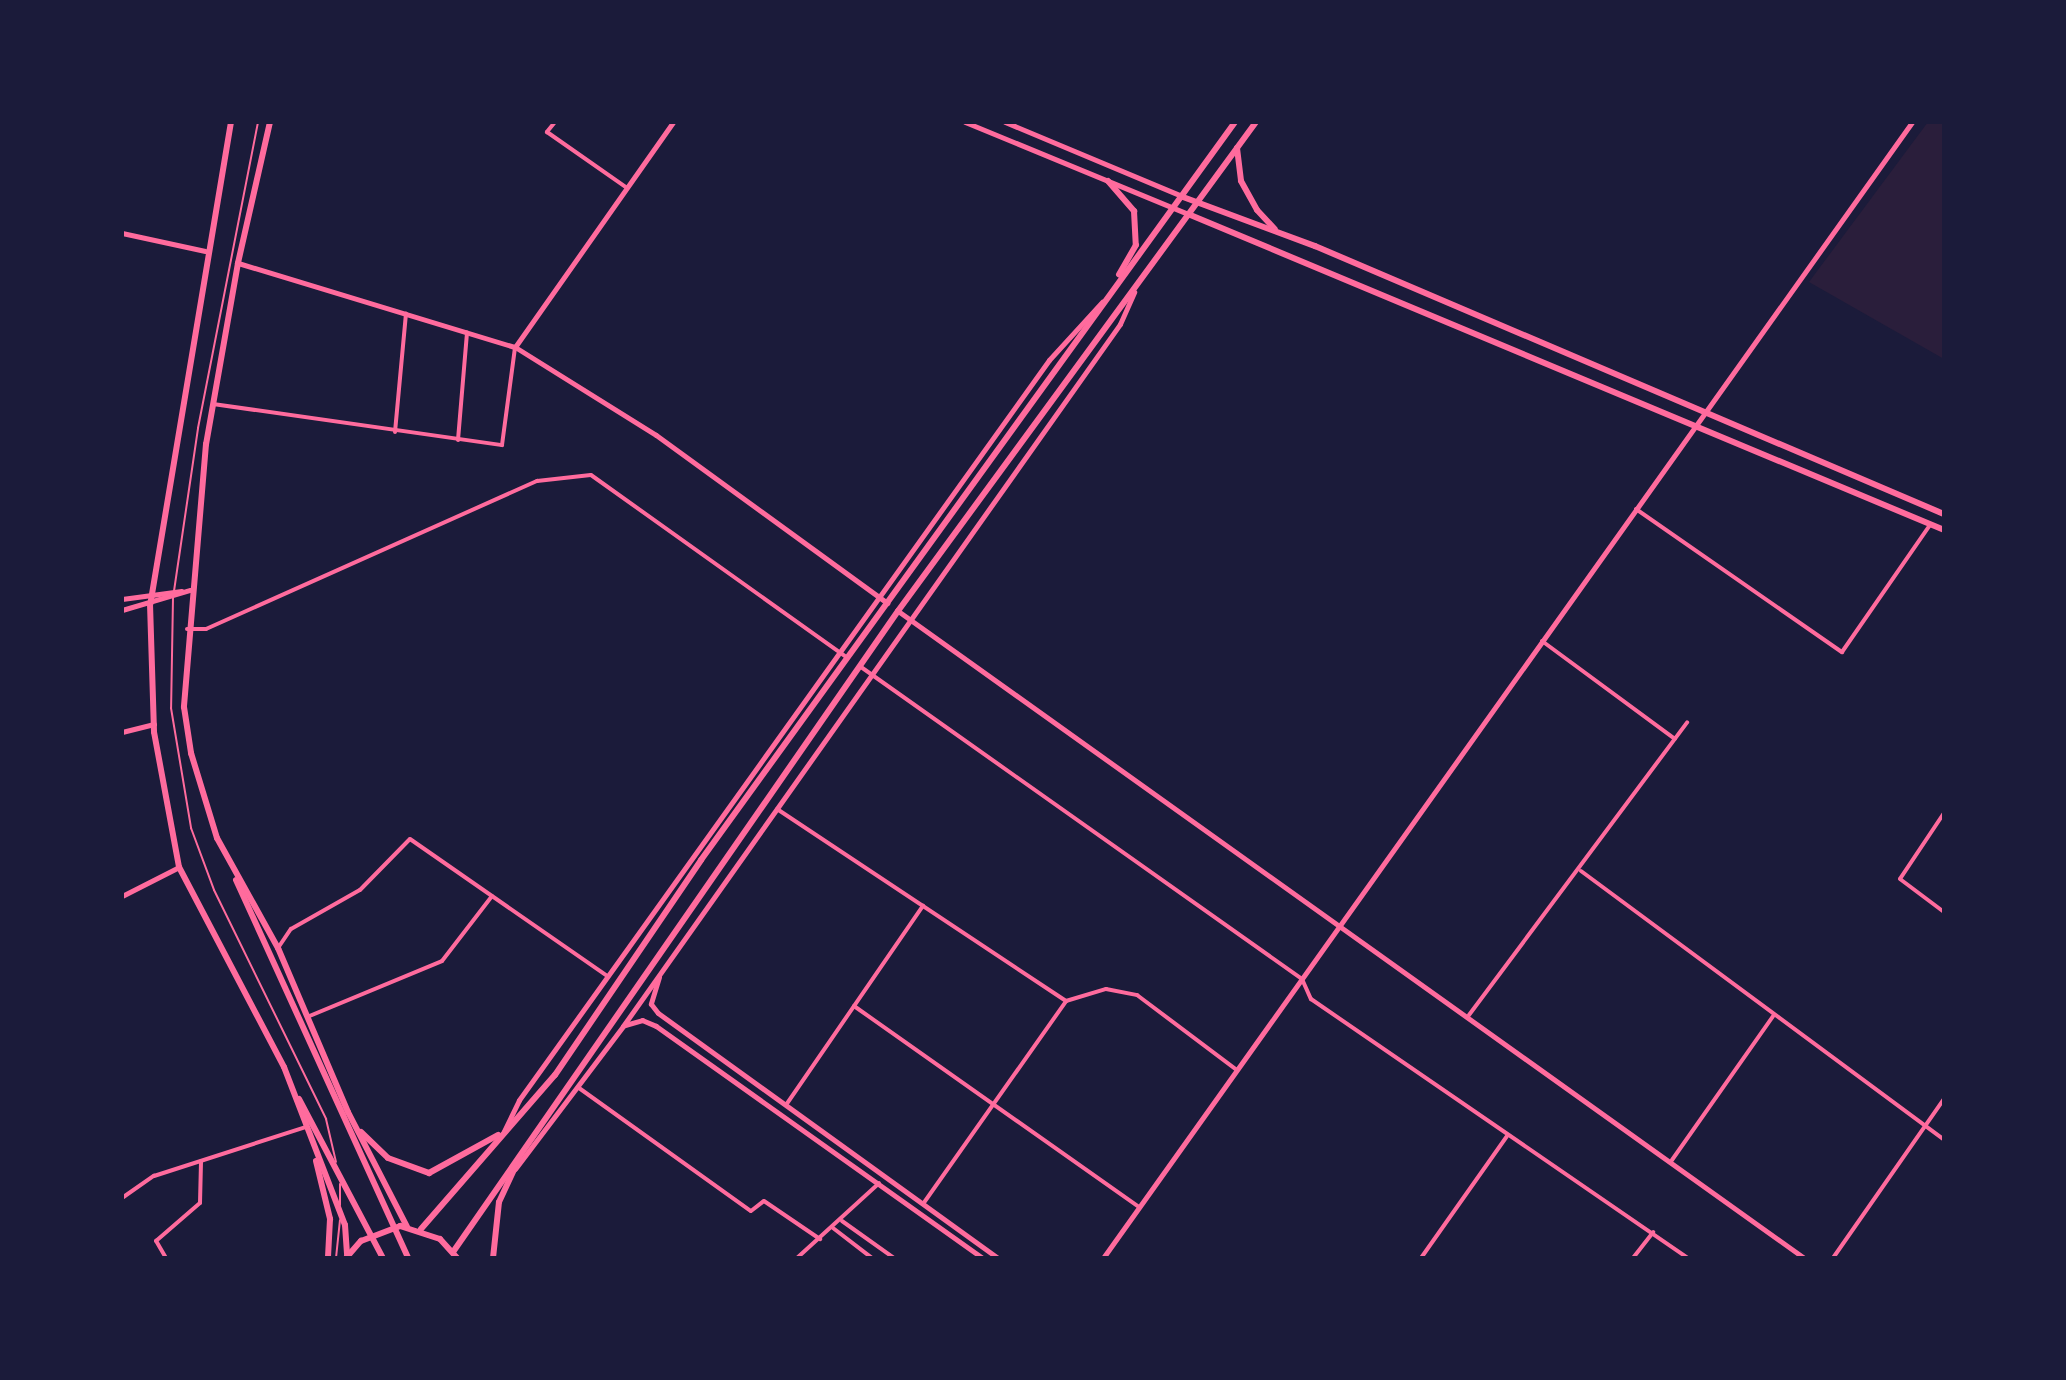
<!DOCTYPE html>
<style>
body{margin:0}
#map{position:relative;width:2066px;height:1380px;overflow:hidden;background:#1b1b3a;font-family:Lato,sans-serif}
div>[style]{position:absolute}
.green>*{inset:0;background:#2a1e3b}
.service>*{height:2px;margin:-1px;padding:0 1px;transform-origin:1px;border-radius:1px;background:#ff6b9d}
.minor>*{height:4px;margin:-2px;padding:0 2px;transform-origin:2px;border-radius:2px;background:#ff6b9d}
.tertiary>*{height:5px;margin:-2.5px;padding:0 2.5px;transform-origin:2.5px;border-radius:2.5px;background:#ff6b9d}
.secondary>*{height:5px;margin:-2.5px;padding:0 2.5px;transform-origin:2.5px;border-radius:2.5px;background:#ff6b9d}
.primary>*{height:6px;margin:-3px;padding:0 3px;transform-origin:3px;border-radius:3px;background:#ff6b9d}
span{translate:-50% -50%;white-space:nowrap;text-align:center;line-height:1.15;-webkit-text-stroke:8px #1b1b3a;paint-order:stroke}
.frame{position:absolute;inset:0;border:124px solid #1b1b3a;pointer-events:none}
</style>
<div id="map">
<div class="green">
<i style="clip-path:polygon(1928px 122px,1944px 122px,1944px 359px,1809px 282px)"></i>
</div>
<div class="service">
<i style="left:174px;top:591px;width:165px;rotate:-81.6deg"></i>
<i style="left:198px;top:428px;width:312px;rotate:-78.9deg"></i>
<i style="left:173px;top:598px;width:110px;rotate:91deg"></i>
<i style="left:171px;top:708px;width:122px;rotate:80.5deg"></i>
<i style="left:191px;top:828px;width:66px;rotate:69.6deg"></i>
<i style="left:214px;top:890px;width:255px;rotate:63.9deg"></i>
<i style="left:326px;top:1119px;width:44px;rotate:76.9deg"></i>
<i style="left:340px;top:1205px;width:21px;rotate:-90deg"></i>
<i style="left:336px;top:1258px;width:38px;rotate:-84deg"></i>
</div>
<div class="minor">
<i style="left:555px;top:122px;width:13px;rotate:129deg"></i>
<i style="left:547px;top:132px;width:98px;rotate:35deg"></i>
<i style="left:213px;top:404px;width:292px;rotate:8.1deg"></i>
<i style="left:502px;top:445px;width:99px;rotate:-82.4deg"></i>
<i style="left:395px;top:432px;width:119px;rotate:-84.7deg"></i>
<i style="left:458px;top:440px;width:108px;rotate:-85.2deg"></i>
<i style="left:1636px;top:509px;width:251px;rotate:34.8deg"></i>
<i style="left:1842px;top:652px;width:155px;rotate:-55.3deg"></i>
<i style="left:187px;top:629px;width:19px"></i>
<i style="left:206px;top:629px;width:363px;rotate:-24.1deg"></i>
<i style="left:537px;top:481px;width:54px;rotate:-6.3deg"></i>
<i style="left:591px;top:475px;width:315px;rotate:35.5deg"></i>
<i style="left:1542px;top:641px;width:165px;rotate:36.4deg"></i>
<i style="left:861px;top:667px;width:540px;rotate:35.28deg"></i>
<i style="left:1302px;top:979px;width:22px;rotate:66deg"></i>
<i style="left:1311px;top:999px;width:457px;rotate:34.5deg"></i>
<i style="left:777px;top:809px;width:347px;rotate:33.6deg"></i>
<i style="left:1066px;top:1001px;width:42px;rotate:-16.7deg"></i>
<i style="left:1106px;top:989px;width:32px;rotate:11deg"></i>
<i style="left:1137px;top:995px;width:125px;rotate:36.9deg"></i>
<i style="left:1944px;top:813px;width:79px;rotate:123.7deg"></i>
<i style="left:1900px;top:879px;width:55px;rotate:36.9deg"></i>
<i style="left:1581px;top:871px;width:452px;rotate:36.5deg"></i>
<i style="left:278px;top:948px;width:23px;rotate:-56deg"></i>
<i style="left:291px;top:929px;width:79px;rotate:-29.5deg"></i>
<i style="left:360px;top:890px;width:71px;rotate:-45.6deg"></i>
<i style="left:410px;top:839px;width:240px;rotate:34.8deg"></i>
<i style="left:854px;top:1006px;width:349px;rotate:35.2deg"></i>
<i style="left:1469px;top:1015px;width:365px;rotate:-53.3deg"></i>
<i style="left:307px;top:1017px;width:146px;rotate:-22.5deg"></i>
<i style="left:442px;top:961px;width:82px;rotate:-52.4deg"></i>
<i style="left:579px;top:1088px;width:211px;rotate:35.6deg"></i>
<i style="left:751px;top:1211px;width:16px;rotate:-38deg"></i>
<i style="left:764px;top:1201px;width:68px;rotate:34.2deg"></i>
<i style="left:786px;top:1105px;width:242px;rotate:-55.5deg"></i>
<i style="left:1672px;top:1160px;width:177px;rotate:-54.9deg"></i>
<i style="left:122px;top:1198px;width:39px;rotate:-35deg"></i>
<i style="left:154px;top:1176px;width:160px;rotate:-17.9deg"></i>
<i style="left:923px;top:1204px;width:248px;rotate:-54.8deg"></i>
<i style="left:842px;top:1221px;width:64px;rotate:35.4deg"></i>
<i style="left:833px;top:1228px;width:49px;rotate:37.6deg"></i>
<i style="left:166px;top:1258px;width:20px;rotate:-120deg"></i>
<i style="left:156px;top:1241px;width:58px;rotate:-40.8deg"></i>
<i style="left:200px;top:1203px;width:42px;rotate:-88.6deg"></i>
<i style="left:797px;top:1258px;width:111px;rotate:-42.4deg"></i>
<i style="left:1421px;top:1258px;width:149px;rotate:-54.8deg"></i>
<i style="left:1633px;top:1258px;width:33px;rotate:-52deg"></i>
<i style="left:1833px;top:1258px;width:194px;rotate:-55.1deg"></i>
</div>
<div class="tertiary">
<i style="left:122px;top:233px;width:85px;rotate:12.2deg"></i>
<i style="left:238px;top:263px;width:289px;rotate:16.9deg"></i>
<i style="left:515px;top:347px;width:166px;rotate:32deg"></i>
<i style="left:656px;top:435px;width:286px;rotate:36deg"></i>
<i style="left:515px;top:347px;width:275px;rotate:-54.9deg"></i>
<i style="left:898px;top:611px;width:1113px;rotate:35.53deg"></i>
<i style="left:122px;top:732px;width:33px;rotate:-14deg"></i>
<i style="left:122px;top:896px;width:64px;rotate:-27deg"></i>
<i style="left:659px;top:977px;width:28px;rotate:107deg"></i>
<i style="left:651px;top:1004px;width:11px;rotate:52deg"></i>
<i style="left:658px;top:1013px;width:419px;rotate:35.8deg"></i>
<i style="left:625px;top:1025px;width:18px;rotate:-16deg"></i>
<i style="left:642px;top:1020px;width:15px;rotate:23deg"></i>
<i style="left:656px;top:1026px;width:401px;rotate:35.4deg"></i>
<i style="left:1103px;top:1258px;width:1395px;rotate:-54.54deg"></i>
</div>
<div class="secondary">
<i style="left:965px;top:122px;width:241px;rotate:22.4deg"></i>
<i style="left:1005px;top:122px;width:192px;rotate:22.7deg"></i>
<i style="left:122px;top:599px;width:60px;rotate:-7.7deg"></i>
<i style="left:122px;top:610px;width:71px;rotate:-16.4deg"></i>
<i style="left:504px;top:1131px;width:34px;rotate:-64deg"></i>
<i style="left:519px;top:1100px;width:910px;rotate:-54.39deg"></i>
<i style="left:1049px;top:360px;width:79px;rotate:-47.6deg"></i>
<i style="left:515px;top:1169px;width:179px;rotate:-52.9deg"></i>
<i style="left:623px;top:1026px;width:860px;rotate:-54.7deg"></i>
<i style="left:1120px;top:324px;width:35px;rotate:-66deg"></i>
</div>
<div class="primary">
<i style="left:231px;top:122px;width:489px;rotate:99.5deg"></i>
<i style="left:150px;top:604px;width:128px;rotate:88.2deg"></i>
<i style="left:154px;top:732px;width:137px;rotate:79.5deg"></i>
<i style="left:179px;top:867px;width:226px;rotate:62.3deg"></i>
<i style="left:284px;top:1067px;width:169px;rotate:68.9deg"></i>
<i style="left:345px;top:1225px;width:32px;rotate:86deg"></i>
<i style="left:270px;top:122px;width:145px;rotate:102.8deg"></i>
<i style="left:238px;top:263px;width:184px;rotate:100deg"></i>
<i style="left:206px;top:444px;width:264px;rotate:94.8deg"></i>
<i style="left:184px;top:707px;width:47px;rotate:81.3deg"></i>
<i style="left:191px;top:753px;width:89px;rotate:73deg"></i>
<i style="left:217px;top:838px;width:126px;rotate:61deg"></i>
<i style="left:278px;top:948px;width:178px;rotate:66.9deg"></i>
<i style="left:348px;top:1112px;width:129px;rotate:62.8deg"></i>
<i style="left:1237px;top:148px;width:33px;rotate:83deg"></i>
<i style="left:1241px;top:181px;width:33px;rotate:61deg"></i>
<i style="left:1257px;top:210px;width:26px;rotate:47deg"></i>
<i style="left:1108px;top:181px;width:40px;rotate:49deg"></i>
<i style="left:1134px;top:211px;width:34px;rotate:87deg"></i>
<i style="left:1136px;top:245px;width:34px;rotate:120deg"></i>
<i style="left:1183px;top:197px;width:141px;rotate:20.4deg"></i>
<i style="left:1315px;top:246px;width:684px;rotate:23.08deg"></i>
<i style="left:1188px;top:214px;width:819px;rotate:22.68deg"></i>
<i style="left:236px;top:880px;width:415px;rotate:65.5deg"></i>
<i style="left:299px;top:1099px;width:180px;rotate:62.2deg"></i>
<i style="left:361px;top:1132px;width:37px;rotate:44deg"></i>
<i style="left:388px;top:1158px;width:44px;rotate:20.1deg"></i>
<i style="left:429px;top:1173px;width:79px;rotate:-28.8deg"></i>
<i style="left:316px;top:1161px;width:60px;rotate:76.4deg"></i>
<i style="left:330px;top:1219px;width:39px;rotate:93deg"></i>
<i style="left:421px;top:1229px;width:204px;rotate:-49deg"></i>
<i style="left:555px;top:1075px;width:260px;rotate:-55.8deg"></i>
<i style="left:701px;top:860px;width:911px;rotate:-54.11deg"></i>
<i style="left:453px;top:1252px;width:780px;rotate:-55.23deg"></i>
<i style="left:898px;top:611px;width:606px;rotate:-53.79deg"></i>
<i style="left:346px;top:1258px;width:23px;rotate:-49deg"></i>
<i style="left:361px;top:1241px;width:42px;rotate:-21deg"></i>
<i style="left:400px;top:1226px;width:42px;rotate:18deg"></i>
<i style="left:440px;top:1239px;width:25px;rotate:48deg"></i>
<i style="left:493px;top:1258px;width:56px;rotate:-83.9deg"></i>
<i style="left:499px;top:1202px;width:38px;rotate:-65deg"></i>
</div>
<div class="frame"></div>
</div>
